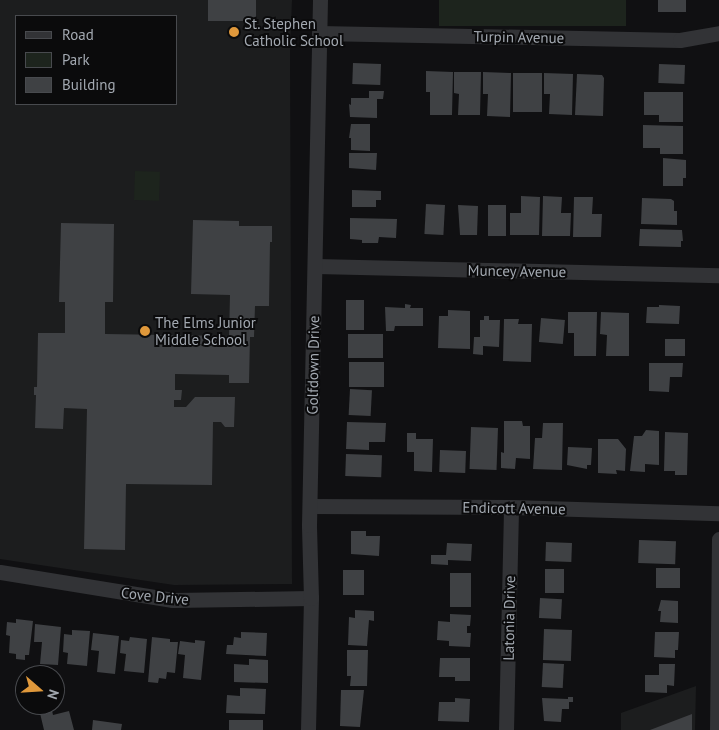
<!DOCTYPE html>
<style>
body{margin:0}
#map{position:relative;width:719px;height:730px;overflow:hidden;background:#101012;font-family:"PT Sans",sans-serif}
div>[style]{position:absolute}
.built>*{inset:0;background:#1c1d1e}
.green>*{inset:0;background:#1d241d;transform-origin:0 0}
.building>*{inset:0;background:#3f4144;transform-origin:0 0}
.minor>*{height:15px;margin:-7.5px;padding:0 7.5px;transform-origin:7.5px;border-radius:7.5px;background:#323336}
.dots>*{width:14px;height:14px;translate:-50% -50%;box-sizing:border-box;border:2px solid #0b0b0c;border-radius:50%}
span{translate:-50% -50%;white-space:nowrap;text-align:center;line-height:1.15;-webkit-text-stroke:4px #0b0b0c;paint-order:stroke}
.poi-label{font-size:15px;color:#a3a9b1}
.left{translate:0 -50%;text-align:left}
.street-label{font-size:15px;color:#a3a9b1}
.legend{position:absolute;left:15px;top:15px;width:162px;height:90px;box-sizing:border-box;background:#0b0b0c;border:1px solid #484a4e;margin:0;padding:6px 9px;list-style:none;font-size:15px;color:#a3a9b1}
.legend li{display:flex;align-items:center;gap:10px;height:25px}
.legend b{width:25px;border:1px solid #484a4e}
.north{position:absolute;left:15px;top:665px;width:50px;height:50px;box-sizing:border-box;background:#0b0b0c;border:1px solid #484a4e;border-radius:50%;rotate:109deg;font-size:14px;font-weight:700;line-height:20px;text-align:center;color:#a3a9b1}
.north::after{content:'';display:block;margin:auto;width:18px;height:22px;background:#df983b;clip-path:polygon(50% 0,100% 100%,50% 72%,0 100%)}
</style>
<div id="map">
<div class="built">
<i style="clip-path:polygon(evenodd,0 0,292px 0,290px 51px,292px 584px,174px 585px,0 559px,0 0,16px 16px,176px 16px,176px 104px,16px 104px,16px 16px)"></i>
<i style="clip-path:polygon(696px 686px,695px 730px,621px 730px,621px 713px)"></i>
</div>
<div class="green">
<i style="left:439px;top:0;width:187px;height:26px"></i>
<i style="left:135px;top:171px;width:25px;height:29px;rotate:2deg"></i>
</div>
<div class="building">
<i style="left:208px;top:0;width:48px;height:21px"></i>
<i style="left:658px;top:0;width:28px;height:12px"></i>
<i style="left:353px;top:63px;width:28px;height:21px;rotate:2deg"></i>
<i style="left:659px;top:64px;width:26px;height:19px;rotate:2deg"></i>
<i style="clip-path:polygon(426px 71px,453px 72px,452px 115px,430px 115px,430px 92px,426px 92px)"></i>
<i style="clip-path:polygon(454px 72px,481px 72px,480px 115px,458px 115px,459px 94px,454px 93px)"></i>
<i style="clip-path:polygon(483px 72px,511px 73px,510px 117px,487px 116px,488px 94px,483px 94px)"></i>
<i style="left:513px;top:73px;width:29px;height:39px"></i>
<i style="clip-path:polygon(544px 73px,573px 74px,572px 115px,549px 114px,550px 94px,544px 94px)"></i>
<i style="clip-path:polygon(577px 74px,602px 75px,604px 78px,603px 116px,575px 115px)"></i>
<i style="clip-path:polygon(369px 91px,384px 91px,383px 99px,377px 99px,377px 118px,350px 117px,349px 104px,351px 105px,351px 98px,369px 98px)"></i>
<i style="clip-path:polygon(644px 92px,683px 92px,683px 122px,659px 122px,659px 115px,644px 115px)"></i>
<i style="clip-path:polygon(351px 124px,370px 124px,370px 151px,351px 150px,351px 138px,349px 138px)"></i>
<i style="clip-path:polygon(643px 125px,683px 126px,683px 154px,660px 154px,660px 148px,643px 148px)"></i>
<i style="clip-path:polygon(349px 153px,377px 153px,376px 170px,349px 168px)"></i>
<i style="clip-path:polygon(663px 158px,686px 160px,686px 178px,683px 178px,683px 186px,663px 186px)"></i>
<i style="clip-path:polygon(352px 190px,381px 191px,381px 200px,376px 200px,376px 207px,352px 207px)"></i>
<i style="clip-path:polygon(521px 196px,540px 197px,539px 235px,510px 235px,510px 213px,521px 213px)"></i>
<i style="clip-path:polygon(543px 196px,562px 197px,561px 213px,571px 213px,570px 236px,542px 236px)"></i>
<i style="clip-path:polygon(574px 197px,593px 197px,592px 214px,602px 214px,601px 237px,573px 237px)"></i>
<i style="clip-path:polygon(642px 198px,671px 199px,674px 201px,674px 211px,677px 211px,677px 225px,641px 224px)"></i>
<i style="left:426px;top:204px;width:19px;height:30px;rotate:3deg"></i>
<i style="clip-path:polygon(458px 205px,478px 206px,477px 235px,460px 235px)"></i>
<i style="left:488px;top:205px;width:18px;height:31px"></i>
<i style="clip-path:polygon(350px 218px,397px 219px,396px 238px,379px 237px,378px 243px,362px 243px,362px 240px,350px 239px)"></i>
<i style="clip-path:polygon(193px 220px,239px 221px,239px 226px,272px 226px,272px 242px,270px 242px,269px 306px,255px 306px,254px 337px,250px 337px,249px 383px,229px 383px,229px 375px,175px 374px,175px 390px,182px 390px,181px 400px,174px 400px,174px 407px,186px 407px,195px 397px,235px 397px,234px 427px,225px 427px,221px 422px,213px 422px,212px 485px,126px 484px,125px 550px,84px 549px,87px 409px,64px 408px,63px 429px,35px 428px,36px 395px,34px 395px,34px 387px,37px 387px,38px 333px,65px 333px,65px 302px,59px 302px,61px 223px,114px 224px,113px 302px,105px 302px,105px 334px,229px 336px,230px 295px,191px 294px)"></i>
<i style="clip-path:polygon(640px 229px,682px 230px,683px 241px,681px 241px,681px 247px,639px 246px)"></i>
<i style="left:346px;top:300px;width:18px;height:30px"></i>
<i style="clip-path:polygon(405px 304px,411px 305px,410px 308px,423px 308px,423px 326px,395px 326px,394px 331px,386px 331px,385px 307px,405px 308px)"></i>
<i style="clip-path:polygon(659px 305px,680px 306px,679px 324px,646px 323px,647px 307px,659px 307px)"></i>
<i style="clip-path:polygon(448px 310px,470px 311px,470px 349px,438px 348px,439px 316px,448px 316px)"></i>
<i style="clip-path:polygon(568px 312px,597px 312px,596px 356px,574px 356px,574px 333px,568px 333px)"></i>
<i style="clip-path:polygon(601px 312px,629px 313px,629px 356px,606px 356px,607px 335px,600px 334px)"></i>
<i style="clip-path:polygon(484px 316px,489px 316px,489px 320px,500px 320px,499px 347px,483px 346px,483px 355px,473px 354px,474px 337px,480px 337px,480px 320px,484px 320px)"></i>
<i style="left:541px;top:318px;width:24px;height:24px;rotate:5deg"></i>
<i style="clip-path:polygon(504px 319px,519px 319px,518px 324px,532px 324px,531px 362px,503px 361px)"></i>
<i style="left:348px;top:334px;width:35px;height:24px"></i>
<i style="left:665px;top:339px;width:20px;height:17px"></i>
<i style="left:349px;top:362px;width:35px;height:25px"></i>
<i style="clip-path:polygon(649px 363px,683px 363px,682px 377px,670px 377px,669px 392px,649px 391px)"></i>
<i style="left:350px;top:389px;width:22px;height:26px;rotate:3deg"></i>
<i style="clip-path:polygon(504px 421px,522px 421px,523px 426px,530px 426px,530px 459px,516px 458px,515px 469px,501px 468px,501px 452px,504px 453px)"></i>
<i style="clip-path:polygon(347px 422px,386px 423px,385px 442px,369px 442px,369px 450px,346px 449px)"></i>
<i style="clip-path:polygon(543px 423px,563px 423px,562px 470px,533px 469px,535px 438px,542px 438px)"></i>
<i style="left:471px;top:427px;width:27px;height:42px;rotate:2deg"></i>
<i style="clip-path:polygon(646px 430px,659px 431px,659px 465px,645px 464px,645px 472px,630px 471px,634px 436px,642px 436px)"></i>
<i style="clip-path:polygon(665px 432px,688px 433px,687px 475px,675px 475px,675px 471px,664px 471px)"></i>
<i style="clip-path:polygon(407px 433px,416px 433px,416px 439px,433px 439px,432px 472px,414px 471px,414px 452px,407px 452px)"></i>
<i style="clip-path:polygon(598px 439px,618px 439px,626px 449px,625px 471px,616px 470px,617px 474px,598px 473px)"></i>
<i style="clip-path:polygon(568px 447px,592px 448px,591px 465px,587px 465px,587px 469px,567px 465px)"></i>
<i style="left:440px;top:450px;width:26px;height:22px;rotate:2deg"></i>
<i style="left:346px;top:454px;width:36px;height:22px;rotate:2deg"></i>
<i style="clip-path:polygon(351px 531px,366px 531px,366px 536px,380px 536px,379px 556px,351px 554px)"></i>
<i style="left:639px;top:540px;width:37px;height:23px;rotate:2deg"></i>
<i style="left:546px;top:542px;width:26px;height:19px;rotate:2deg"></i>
<i style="clip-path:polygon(447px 543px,472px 544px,471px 561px,448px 560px,448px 565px,431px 564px,431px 555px,446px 555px)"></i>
<i style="left:656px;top:568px;width:24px;height:20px"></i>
<i style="left:545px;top:569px;width:19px;height:24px"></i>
<i style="left:343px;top:570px;width:21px;height:25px"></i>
<i style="left:450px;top:573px;width:21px;height:34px"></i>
<i style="left:540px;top:598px;width:22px;height:20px;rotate:3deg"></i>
<i style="clip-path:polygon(661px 600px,678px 601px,678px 623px,660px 622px,661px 611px,658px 611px)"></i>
<i style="clip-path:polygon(355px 610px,374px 611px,374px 621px,369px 620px,367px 646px,348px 645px,349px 617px,355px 618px)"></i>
<i style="clip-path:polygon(450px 614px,471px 615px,470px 626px,467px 626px,467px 633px,471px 633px,470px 647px,449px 646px,449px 641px,437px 640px,438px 621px,450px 622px)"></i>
<i style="clip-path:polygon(16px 619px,33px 621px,29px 655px,25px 655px,25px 660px,16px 659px,16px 654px,9px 653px,10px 636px,6px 635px,7px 622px,16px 623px)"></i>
<i style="clip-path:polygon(35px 624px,61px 627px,58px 665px,40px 664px,42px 642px,34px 642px)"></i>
<i style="left:544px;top:629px;width:28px;height:31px;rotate:2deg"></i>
<i style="clip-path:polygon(72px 630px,90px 631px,87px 666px,67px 664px,68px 653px,63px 652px,64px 634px,72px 635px)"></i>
<i style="clip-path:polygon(241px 632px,267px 633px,266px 656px,226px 654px,227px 645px,233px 645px,234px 637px,241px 638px)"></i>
<i style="clip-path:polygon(655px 632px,679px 632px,678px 650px,675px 650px,675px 658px,654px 657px)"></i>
<i style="clip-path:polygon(93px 633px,119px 636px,115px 674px,97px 672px,99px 651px,91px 650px)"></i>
<i style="clip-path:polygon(130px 637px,147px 639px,144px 673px,124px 671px,126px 654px,120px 653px,121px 640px,129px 641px)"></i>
<i style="clip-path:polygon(152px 637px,170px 639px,170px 642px,178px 642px,175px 673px,167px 672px,166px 679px,159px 678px,158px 683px,148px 682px)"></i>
<i style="clip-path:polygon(195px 640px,205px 641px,201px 680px,183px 678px,185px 655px,178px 654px,180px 641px,195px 643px)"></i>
<i style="clip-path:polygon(347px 650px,368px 650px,367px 686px,350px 686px,351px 676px,347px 676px)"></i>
<i style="clip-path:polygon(440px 658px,470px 658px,470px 681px,455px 681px,455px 677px,439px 677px)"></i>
<i style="clip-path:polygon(249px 659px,268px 660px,268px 683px,234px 682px,234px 664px,249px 665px)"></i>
<i style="left:543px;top:663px;width:21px;height:24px;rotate:3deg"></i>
<i style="clip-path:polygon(659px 664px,675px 664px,674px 686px,667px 685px,667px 693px,645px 692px,645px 675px,659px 675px)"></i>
<i style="clip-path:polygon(240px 688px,266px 689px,265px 714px,226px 713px,227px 695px,240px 696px)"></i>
<i style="clip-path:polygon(341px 690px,364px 690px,360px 727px,340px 726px)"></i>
<i style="clip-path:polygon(568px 697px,573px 697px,573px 702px,569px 702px,569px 709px,562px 709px,561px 722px,544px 721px,542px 698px,568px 699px)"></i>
<i style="clip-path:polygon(455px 698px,470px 699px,469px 722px,438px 721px,439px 702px,455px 702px)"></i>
<i style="clip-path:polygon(51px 706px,53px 715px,69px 711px,74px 730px,44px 730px,39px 709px)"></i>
<i style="clip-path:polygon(692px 714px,692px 730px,650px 730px)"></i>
<i style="clip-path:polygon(93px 720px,122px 724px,121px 730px,92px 730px)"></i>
<i style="left:229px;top:720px;width:34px;height:10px"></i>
</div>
<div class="minor">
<i style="left:319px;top:33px;width:361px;rotate:1.1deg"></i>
<i style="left:680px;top:40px;width:40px;rotate:-10deg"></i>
<i style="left:316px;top:266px;width:403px;rotate:1.3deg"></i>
<i style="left:310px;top:506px;width:201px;rotate:0.3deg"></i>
<i style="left:511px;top:507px;width:208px;rotate:1.7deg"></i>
<i style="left:0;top:572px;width:175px;rotate:9.2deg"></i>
<i style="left:173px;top:600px;width:138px;rotate:-0.8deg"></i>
<i style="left:308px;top:730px;width:132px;rotate:-88.7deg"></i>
<i style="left:311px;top:598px;width:73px;rotate:-91.6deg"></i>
<i style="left:309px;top:525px;width:525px;rotate:-88.8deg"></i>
<i style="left:506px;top:730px;width:223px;rotate:-88.7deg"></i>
<i style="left:717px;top:730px;width:191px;rotate:-89.4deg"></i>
</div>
<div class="dots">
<i style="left:234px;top:32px;background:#df983b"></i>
<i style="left:145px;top:331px;background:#df983b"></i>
</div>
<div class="poi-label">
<span class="left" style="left:244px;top:32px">St. Stephen<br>Catholic School</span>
<span class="left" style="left:155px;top:331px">The Elms Junior<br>Middle School</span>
</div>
<div class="street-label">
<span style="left:519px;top:37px;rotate:1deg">Turpin Avenue</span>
<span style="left:517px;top:271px;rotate:1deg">Muncey Avenue</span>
<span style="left:313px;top:365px;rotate:-89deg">Golfdown Drive</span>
<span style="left:514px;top:508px;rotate:1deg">Endicott Avenue</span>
<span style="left:155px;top:596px;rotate:6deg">Cove Drive</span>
<span style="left:509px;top:618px;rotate:-89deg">Latonia Drive</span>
</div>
<ul class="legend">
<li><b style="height:6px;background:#323336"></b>Road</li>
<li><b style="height:14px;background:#1d241d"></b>Park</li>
<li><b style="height:14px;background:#3f4144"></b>Building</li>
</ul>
<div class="north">N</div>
</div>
